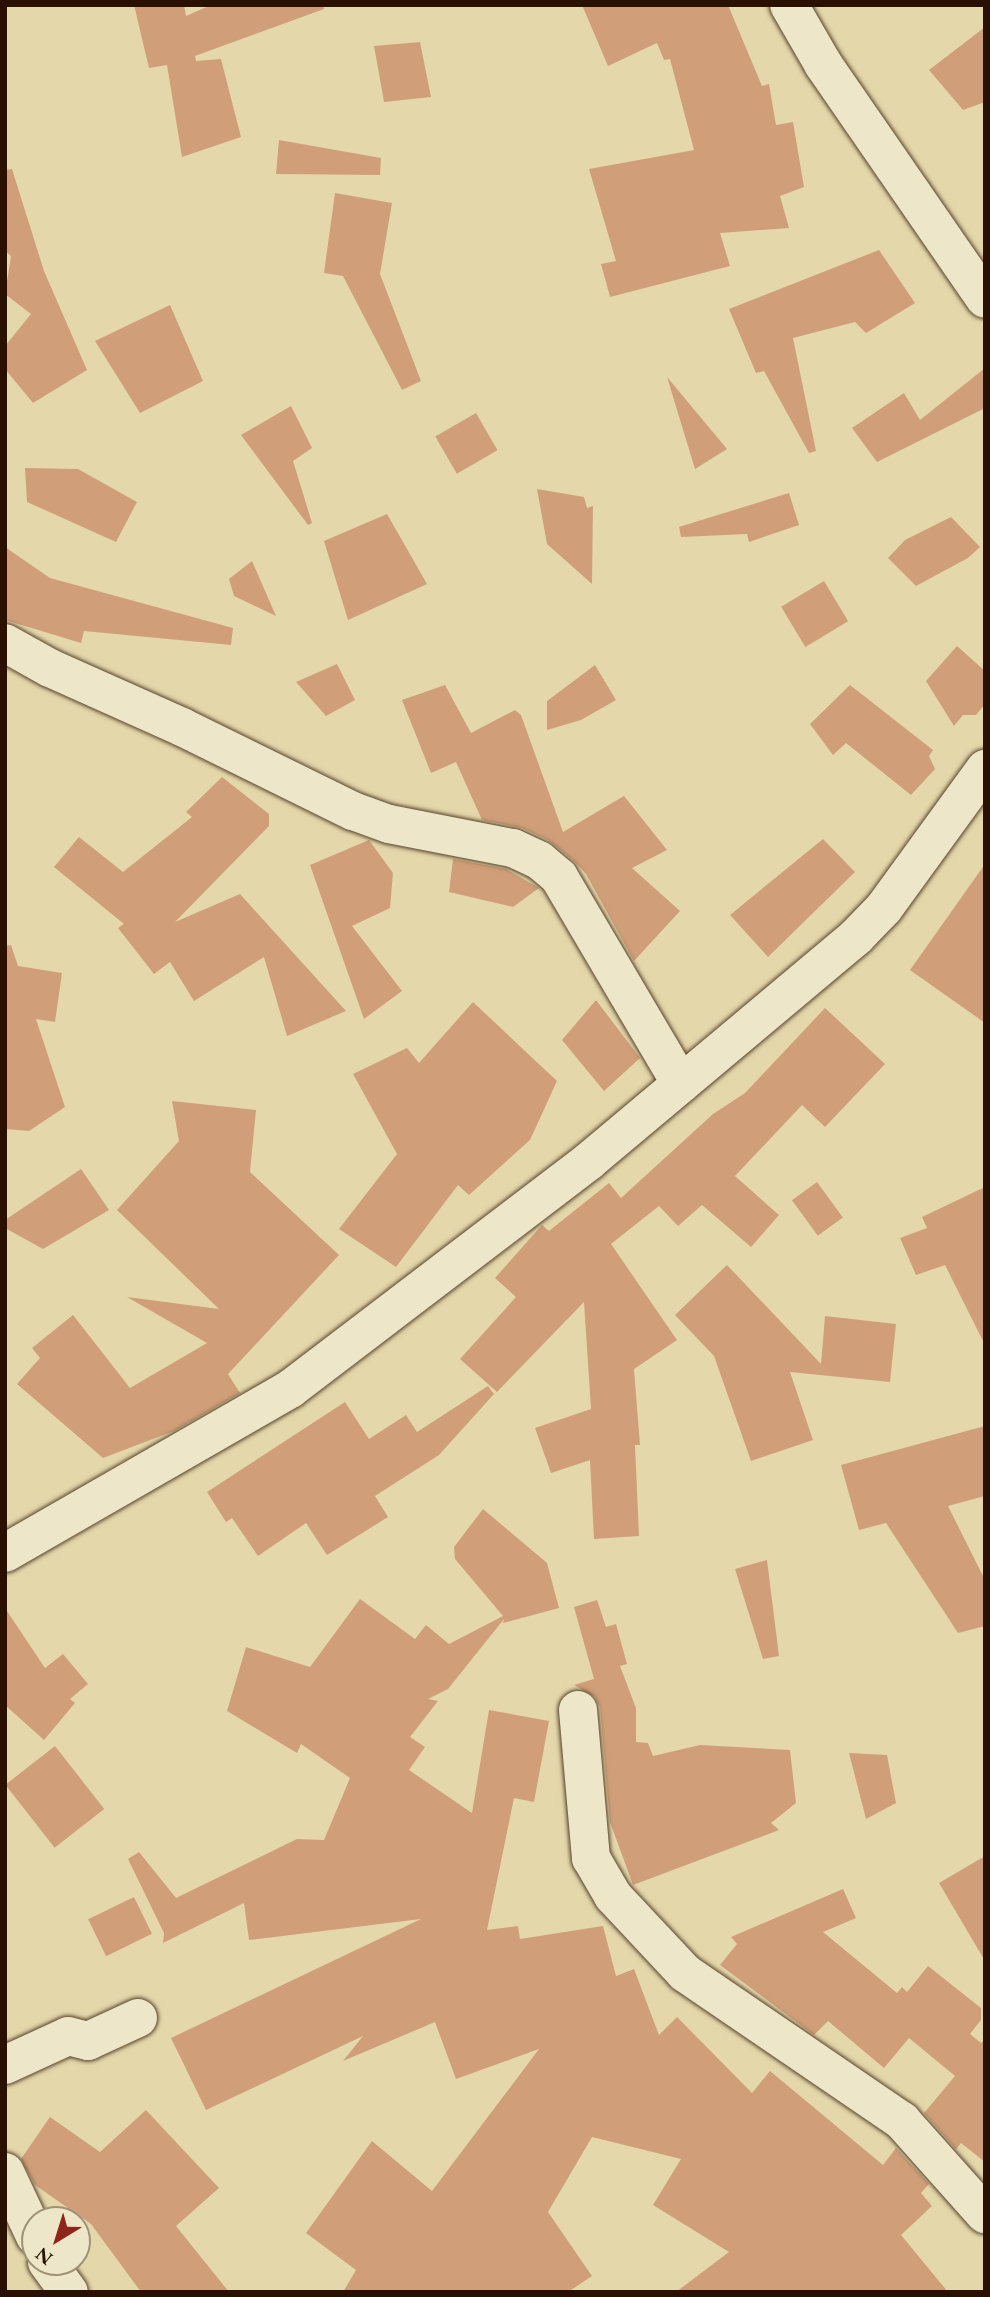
<!DOCTYPE html>
<style>
body{margin:0}
#map{position:relative;width:990px;height:2297px;overflow:hidden;background:#e4d8ab;font-family:"EB Garamond",serif}
div>[style]{position:absolute}
.building>*{inset:0;background:#d09f79;transform-origin:0 0}
.roads{filter:drop-shadow(0 0 2px #58422b) drop-shadow(0 0 2px #58422b)}
.street>*{height:38px;margin:-19px;padding:0 19px;transform-origin:19px;border-radius:19px;background:#ede6c8}
span{translate:-50% -50%;white-space:nowrap;text-align:center;line-height:1.15;-webkit-text-stroke:5px #ede6c8;paint-order:stroke}
.frame{position:absolute;inset:0;border:7px solid #291000;pointer-events:none}
.north{position:absolute;left:21px;top:2206px;width:70px;height:70px;box-sizing:border-box;background:#ede6c8;border:2px solid #9f9078;border-radius:50%;rotate:218deg;font-size:19px;font-weight:700;line-height:28px;text-align:center;color:#291000}
.north::after{content:'';display:block;margin:auto;width:24px;height:32px;background:#8f2418;clip-path:polygon(50% 0,100% 100%,50% 72%,0 100%)}
</style>
<div id="map">
<div class="building">
<i style="clip-path:polygon(134px 5px,184px 5px,186px 16px,211px 5px,323px 5px,324px 9px,195px 56px,196px 61px,221px 59px,241px 137px,182px 157px,167px 65px,149px 68px)"></i>
<i style="clip-path:polygon(582px 5px,728px 5px,762px 86px,769px 84px,776px 125px,793px 122px,804px 187px,780px 196px,789px 228px,720px 233px,730px 266px,610px 297px,601px 264px,616px 261px,589px 169px,694px 150px,670px 59px,664px 60px,657px 43px,608px 66px)"></i>
<i style="clip-path:polygon(985px 27px,985px 102px,963px 110px,929px 70px)"></i>
<i style="clip-path:polygon(420px 42px,431px 97px,384px 102px,374px 46px)"></i>
<i style="clip-path:polygon(279px 140px,381px 158px,380px 175px,276px 174px)"></i>
<i style="clip-path:polygon(12px 169px,44px 271px,87px 370px,33px 403px,5px 369px,5px 346px,31px 314px,5px 294px,11px 256px,5px 251px,5px 170px)"></i>
<i style="clip-path:polygon(335px 193px,392px 203px,380px 274px,421px 381px,402px 390px,343px 276px,324px 273px)"></i>
<i style="clip-path:polygon(879px 250px,915px 303px,866px 333px,855px 322px,793px 338px,816px 451px,809px 453px,764px 371px,756px 373px,729px 309px)"></i>
<i style="clip-path:polygon(170px 305px,203px 381px,140px 413px,95px 341px)"></i>
<i style="clip-path:polygon(985px 368px,985px 408px,877px 462px,852px 428px,904px 393px,920px 420px)"></i>
<i style="clip-path:polygon(667px 377px,727px 449px,695px 469px)"></i>
<i style="clip-path:polygon(291px 406px,312px 448px,293px 461px,312px 523px,308px 525px,241px 435px)"></i>
<i style="left:476px;top:413px;width:43px;height:47px;rotate:60deg"></i>
<i style="clip-path:polygon(25px 468px,78px 469px,137px 502px,116px 542px,27px 502px)"></i>
<i style="clip-path:polygon(537px 489px,584px 497px,587px 508px,593px 506px,592px 584px,547px 544px)"></i>
<i style="clip-path:polygon(789px 493px,799px 525px,749px 542px,747px 534px,681px 537px,679px 527px)"></i>
<i style="clip-path:polygon(387px 514px,427px 584px,348px 620px,324px 541px)"></i>
<i style="clip-path:polygon(951px 517px,980px 547px,968px 558px,916px 586px,888px 558px,905px 540px)"></i>
<i style="clip-path:polygon(5px 547px,50px 578px,233px 628px,231px 645px,84px 631px,81px 643px,5px 620px)"></i>
<i style="clip-path:polygon(252px 561px,276px 616px,234px 596px,229px 579px)"></i>
<i style="left:824px;top:581px;width:47px;height:50px;rotate:59deg"></i>
<i style="clip-path:polygon(957px 646px,985px 671px,985px 704px,976px 715px,963px 715px,954px 726px,926px 681px)"></i>
<i style="clip-path:polygon(337px 664px,355px 700px,326px 716px,296px 682px)"></i>
<i style="clip-path:polygon(595px 665px,616px 700px,581px 720px,547px 730px,547px 701px)"></i>
<i style="clip-path:polygon(445px 685px,471px 733px,515px 710px,521px 715px,563px 832px,624px 796px,667px 850px,632px 868px,680px 911px,634px 961px,586px 874px,573px 860px,548px 840px,522px 828px,482px 820px,456px 762px,431px 773px,402px 700px)"></i>
<i style="clip-path:polygon(850px 685px,933px 750px,929px 756px,935px 769px,911px 795px,846px 743px,833px 755px,810px 724px)"></i>
<i style="clip-path:polygon(222px 777px,269px 814px,269px 826px,175px 922px,240px 894px,346px 1011px,287px 1036px,264px 957px,194px 1001px,170px 962px,154px 974px,118px 928px,124px 924px,54px 867px,79px 837px,123px 872px,192px 817px,186px 812px)"></i>
<i style="clip-path:polygon(823px 839px,855px 872px,768px 957px,730px 915px)"></i>
<i style="clip-path:polygon(369px 840px,393px 873px,390px 908px,352px 926px,402px 991px,364px 1019px,310px 865px)"></i>
<i style="clip-path:polygon(453px 859px,506px 869px,539px 888px,513px 907px,449px 892px)"></i>
<i style="clip-path:polygon(985px 864px,985px 1023px,910px 970px)"></i>
<i style="clip-path:polygon(11px 945px,18px 966px,62px 973px,55px 1022px,36px 1019px,65px 1107px,29px 1131px,5px 1129px,5px 946px)"></i>
<i style="clip-path:polygon(596px 1000px,640px 1058px,604px 1091px,562px 1040px)"></i>
<i style="clip-path:polygon(473px 1002px,557px 1081px,530px 1140px,469px 1195px,458px 1185px,396px 1267px,339px 1229px,397px 1154px,353px 1074px,407px 1048px,419px 1063px)"></i>
<i style="clip-path:polygon(825px 1008px,885px 1064px,825px 1127px,802px 1105px,735px 1176px,779px 1215px,751px 1247px,702px 1205px,678px 1226px,659px 1206px,611px 1244px,677px 1340px,634px 1369px,640px 1445px,635px 1445px,639px 1536px,594px 1539px,590px 1460px,551px 1473px,535px 1428px,591px 1409px,584px 1302px,497px 1392px,460px 1359px,516px 1297px,495px 1278px,542px 1225px,549px 1231px,609px 1183px,621px 1198px,713px 1114px,745px 1093px)"></i>
<i style="clip-path:polygon(172px 1101px,256px 1110px,250px 1172px,339px 1255px,228px 1374px,240px 1393px,174px 1431px,103px 1458px,17px 1384px,40px 1358px,32px 1348px,73px 1315px,130px 1388px,207px 1343px,127px 1297px,219px 1309px,117px 1210px,179px 1141px)"></i>
<i style="clip-path:polygon(81px 1169px,109px 1210px,43px 1249px,5px 1228px,5px 1220px)"></i>
<i style="left:817px;top:1182px;width:44px;height:31px;rotate:54deg"></i>
<i style="clip-path:polygon(985px 1187px,985px 1345px,945px 1265px,916px 1275px,900px 1238px,927px 1228px,922px 1217px)"></i>
<i style="clip-path:polygon(727px 1265px,821px 1364px,825px 1316px,896px 1324px,890px 1382px,790px 1372px,813px 1440px,751px 1461px,714px 1356px,675px 1315px)"></i>
<i style="clip-path:polygon(488px 1386px,494px 1394px,439px 1455px,375px 1496px,388px 1517px,327px 1555px,306px 1523px,258px 1556px,232px 1518px,226px 1522px,207px 1492px,345px 1402px,369px 1439px,406px 1415px,417px 1432px)"></i>
<i style="clip-path:polygon(985px 1426px,985px 1496px,948px 1506px,985px 1580px,985px 1626px,958px 1633px,886px 1523px,859px 1530px,841px 1465px)"></i>
<i style="clip-path:polygon(483px 1509px,547px 1563px,559px 1608px,503px 1623px,504px 1619px,448px 1689px,428px 1699px,438px 1701px,410px 1737px,425px 1747px,409px 1770px,472px 1813px,489px 1710px,549px 1721px,534px 1802px,514px 1798px,487px 1930px,518px 1926px,520px 1939px,603px 1926px,616px 1976px,634px 1969px,659px 2035px,677px 2017px,752px 2093px,770px 2071px,883px 2165px,896px 2148px,929px 2184px,921px 2193px,932px 2206px,901px 2235px,948px 2292px,676px 2292px,729px 2252px,653px 2205px,681px 2159px,592px 2137px,548px 2212px,592px 2276px,568px 2292px,343px 2292px,356px 2270px,306px 2233px,372px 2141px,432px 2191px,539px 2049px,456px 2079px,435px 2022px,343px 2061px,363px 2036px,206px 2110px,171px 2038px,421px 1919px,249px 1940px,244px 1903px,163px 1943px,164px 1933px,128px 1859px,139px 1852px,176px 1898px,297px 1839px,324px 1840px,350px 1778px,301px 1744px,297px 1753px,227px 1711px,246px 1647px,310px 1667px,360px 1599px,415px 1639px,426px 1625px,449px 1644px,503px 1616px,455px 1559px,454px 1547px)"></i>
<i style="clip-path:polygon(767px 1560px,779px 1656px,763px 1659px,735px 1569px)"></i>
<i style="clip-path:polygon(597px 1600px,606px 1627px,616px 1624px,627px 1664px,620px 1666px,636px 1708px,636px 1742px,648px 1743px,653px 1756px,700px 1745px,790px 1750px,796px 1803px,771px 1823px,779px 1830px,633px 1885px,610px 1822px,600px 1707px,595px 1697px,574px 1685px,594px 1679px,574px 1607px)"></i>
<i style="clip-path:polygon(5px 1608px,45px 1668px,63px 1654px,88px 1684px,70px 1699px,75px 1703px,44px 1740px,5px 1705px)"></i>
<i style="left:55px;top:1746px;width:80px;height:63px;rotate:52deg"></i>
<i style="clip-path:polygon(849px 1753px,887px 1755px,896px 1803px,866px 1819px)"></i>
<i style="clip-path:polygon(985px 1856px,985px 1961px,939px 1883px)"></i>
<i style="clip-path:polygon(843px 1889px,856px 1918px,823px 1932px,897px 1993px,902px 1987px,907px 1992px,928px 1966px,981px 2008px,981px 2020px,970px 2034px,981px 2043px,985px 2039px,985px 2162px,961px 2143px,956px 2149px,924px 2113px,955px 2076px,909px 2038px,884px 2068px,828px 2021px,814px 2035px,720px 1965px,737px 1944px,731px 1937px)"></i>
<i style="left:134px;top:1897px;width:41px;height:51px;rotate:64deg"></i>
<i style="clip-path:polygon(146px 2110px,219px 2188px,176px 2226px,229px 2292px,141px 2292px,91px 2224px,35px 2185px,21px 2159px,50px 2117px,100px 2152px)"></i>
</div>
<div class="roads">
<div class="street">
<i style="left:789px;top:5px;width:68px;rotate:60deg"></i>
<i style="left:823px;top:64px;width:285px;rotate:55.4deg"></i>
<i style="left:5px;top:643px;width:51px;rotate:29.1deg"></i>
<i style="left:50px;top:668px;width:145px;rotate:24.1deg"></i>
<i style="left:182px;top:727px;width:191px;rotate:26.2deg"></i>
<i style="left:353px;top:811px;width:38px;rotate:20deg"></i>
<i style="left:389px;top:824px;width:126px;rotate:11deg"></i>
<i style="left:513px;top:848px;width:29px;rotate:25deg"></i>
<i style="left:539px;top:860px;width:26px;rotate:40deg"></i>
<i style="left:559px;top:877px;width:240px;rotate:59.5deg"></i>
<i style="left:5px;top:1553px;width:329px;rotate:-29.9deg"></i>
<i style="left:290px;top:1389px;width:376px;rotate:-37.3deg"></i>
<i style="left:589px;top:1161px;width:349px;rotate:-40deg"></i>
<i style="left:856px;top:937px;width:40px;rotate:-46deg"></i>
<i style="left:884px;top:908px;width:172px;rotate:-54deg"></i>
<i style="left:578px;top:1710px;width:149px;rotate:85deg"></i>
<i style="left:591px;top:1858px;width:44px;rotate:59.9deg"></i>
<i style="left:613px;top:1896px;width:105px;rotate:46.9deg"></i>
<i style="left:685px;top:1973px;width:263px;rotate:34.3deg"></i>
<i style="left:902px;top:2121px;width:125px;rotate:48.3deg"></i>
<i style="left:5px;top:2065px;width:69px;rotate:-24.7deg"></i>
<i style="left:68px;top:2036px;width:21px;rotate:14deg"></i>
<i style="left:88px;top:2041px;width:55px;rotate:-24.7deg"></i>
<i style="left:5px;top:2172px;width:71px;rotate:64.9deg"></i>
<i style="left:47px;top:2262px;width:37px;rotate:54deg"></i>
</div>
</div>
<div class="frame"></div>
<div class="north">N</div>
</div>
